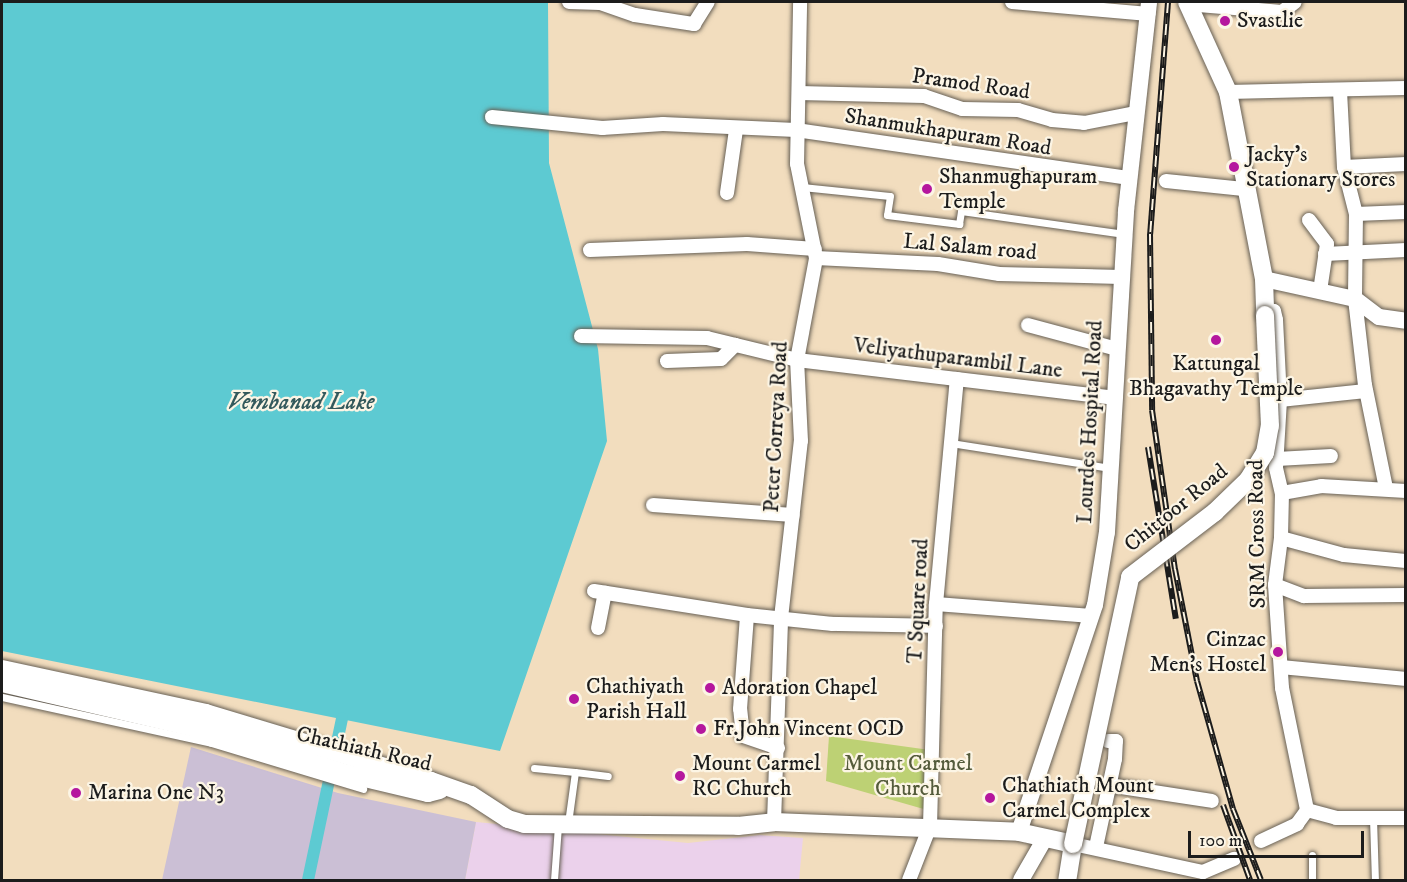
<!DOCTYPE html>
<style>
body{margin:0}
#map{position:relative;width:1407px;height:882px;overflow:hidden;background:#f2ddbe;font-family:"IM FELL DW Pica",serif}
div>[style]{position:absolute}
.built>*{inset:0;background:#ebd1eb}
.industrial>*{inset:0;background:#cbbfd5}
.green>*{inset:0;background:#bdd174}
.water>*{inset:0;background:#5dcad2}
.canal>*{height:12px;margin:-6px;padding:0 6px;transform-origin:6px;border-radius:6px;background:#5dcad2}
.roads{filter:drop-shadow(0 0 2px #676055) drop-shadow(0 0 2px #676055)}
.service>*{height:7px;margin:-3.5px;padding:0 3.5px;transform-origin:3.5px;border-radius:3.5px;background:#fff}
.minor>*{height:14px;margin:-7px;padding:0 7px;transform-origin:7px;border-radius:7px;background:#fff}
.tertiary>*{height:16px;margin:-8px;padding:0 8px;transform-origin:8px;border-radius:8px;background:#fff}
.secondary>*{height:18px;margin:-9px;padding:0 9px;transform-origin:9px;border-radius:9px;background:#fff}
.rail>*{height:6px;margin-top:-3px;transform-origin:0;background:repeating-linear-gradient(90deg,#fcf5e5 0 11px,#1c1c1c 0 22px);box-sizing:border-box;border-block:2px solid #1c1c1c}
.bridges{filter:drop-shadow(0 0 2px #676055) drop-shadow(0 0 2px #676055)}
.secondary-bridge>*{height:18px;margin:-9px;padding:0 9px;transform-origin:9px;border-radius:9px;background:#fff}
.dots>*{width:16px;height:16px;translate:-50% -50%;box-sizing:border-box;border:3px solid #fcf5e5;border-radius:50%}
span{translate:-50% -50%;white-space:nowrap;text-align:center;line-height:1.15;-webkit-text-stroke:4.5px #fcf5e5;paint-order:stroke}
.poi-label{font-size:22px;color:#1c1c1c}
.left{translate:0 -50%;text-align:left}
.right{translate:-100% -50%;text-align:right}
.street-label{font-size:22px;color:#1c1c1c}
.park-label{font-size:22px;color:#545b3b}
.water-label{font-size:24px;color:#33595c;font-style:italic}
.frame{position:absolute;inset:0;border:3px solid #1c1c1c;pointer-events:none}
.scale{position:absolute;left:1188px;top:831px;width:176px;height:27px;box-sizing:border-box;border:3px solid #1c1c1c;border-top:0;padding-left:8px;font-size:18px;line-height:21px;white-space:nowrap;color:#1c1c1c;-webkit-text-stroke:4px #fcf5e5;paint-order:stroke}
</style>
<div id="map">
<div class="built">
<i style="clip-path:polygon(476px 822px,688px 843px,760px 835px,803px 838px,799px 880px,465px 880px)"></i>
</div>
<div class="industrial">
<i style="clip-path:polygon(191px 747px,338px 793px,476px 822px,465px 880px,162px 880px)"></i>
</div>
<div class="green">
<i style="clip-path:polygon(829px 736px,937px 751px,934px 812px,826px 781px)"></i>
</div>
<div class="water">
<i style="clip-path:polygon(2px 2px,548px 2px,549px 163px,598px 349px,607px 441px,500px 751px,2px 651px)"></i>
</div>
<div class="canal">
<i style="left:308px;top:880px;width:165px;rotate:-78.1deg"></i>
</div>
<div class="roads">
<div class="service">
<i style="left:802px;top:187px;width:88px;rotate:5.8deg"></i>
<i style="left:890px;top:196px;width:19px;rotate:99deg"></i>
<i style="left:887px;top:215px;width:73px;rotate:7.1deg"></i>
<i style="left:959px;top:224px;width:13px;rotate:-81deg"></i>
<i style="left:961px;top:211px;width:165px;rotate:8deg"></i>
<i style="left:951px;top:443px;width:161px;rotate:8.9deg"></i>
<i style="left:2px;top:697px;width:214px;rotate:12.4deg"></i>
<i style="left:211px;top:743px;width:159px;rotate:16.8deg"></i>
<i style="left:534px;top:768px;width:41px;rotate:5.6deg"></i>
<i style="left:1373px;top:818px;width:62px;rotate:88.2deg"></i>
<i style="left:568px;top:823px;width:51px;rotate:-82.2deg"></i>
<i style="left:575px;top:772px;width:33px;rotate:7deg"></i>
<i style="left:1312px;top:855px;width:25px;rotate:90deg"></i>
<i style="left:554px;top:880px;width:54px;rotate:-85.8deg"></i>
</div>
<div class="minor">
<i style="left:569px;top:2px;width:31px;rotate:2deg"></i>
<i style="left:600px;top:3px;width:37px;rotate:19deg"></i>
<i style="left:635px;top:15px;width:60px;rotate:8.7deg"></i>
<i style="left:694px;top:24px;width:26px;rotate:-58deg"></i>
<i style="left:1012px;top:2px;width:137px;rotate:5deg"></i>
<i style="left:1187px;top:4px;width:95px;rotate:4.8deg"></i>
<i style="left:1282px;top:12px;width:16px;rotate:-38deg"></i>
<i style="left:1340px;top:91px;width:76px;rotate:87deg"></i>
<i style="left:1344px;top:167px;width:49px;rotate:75.7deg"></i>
<i style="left:1356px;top:214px;width:85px;rotate:90.7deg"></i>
<i style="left:1355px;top:299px;width:87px;rotate:83.4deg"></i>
<i style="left:1365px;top:385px;width:105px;rotate:78.5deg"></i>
<i style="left:1228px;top:92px;width:178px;rotate:-1.3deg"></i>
<i style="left:799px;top:93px;width:125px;rotate:1.4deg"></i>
<i style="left:924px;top:96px;width:40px;rotate:18.9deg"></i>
<i style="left:962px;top:109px;width:56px;rotate:1deg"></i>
<i style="left:1018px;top:110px;width:35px;rotate:16deg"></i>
<i style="left:1052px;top:120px;width:32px;rotate:5deg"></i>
<i style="left:1084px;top:123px;width:53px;rotate:-10.9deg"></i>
<i style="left:492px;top:117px;width:111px;rotate:5.7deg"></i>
<i style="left:602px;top:128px;width:61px;rotate:-3.8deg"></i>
<i style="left:663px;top:124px;width:133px;rotate:2.6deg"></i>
<i style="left:796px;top:130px;width:337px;rotate:8.2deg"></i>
<i style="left:1344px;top:167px;width:62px;rotate:-2.8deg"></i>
<i style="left:1166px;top:181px;width:78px;rotate:5.9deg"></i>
<i style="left:727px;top:193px;width:64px;rotate:-81.9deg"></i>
<i style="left:1356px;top:214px;width:50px;rotate:-2.3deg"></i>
<i style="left:1309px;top:220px;width:30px;rotate:53deg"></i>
<i style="left:1327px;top:244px;width:48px;rotate:98.5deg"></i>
<i style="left:590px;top:250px;width:157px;rotate:-2.2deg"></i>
<i style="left:747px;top:244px;width:68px;rotate:4.2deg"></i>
<i style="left:1325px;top:254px;width:81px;rotate:-2.8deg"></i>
<i style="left:816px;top:258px;width:122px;rotate:2.8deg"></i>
<i style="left:938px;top:264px;width:62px;rotate:9.3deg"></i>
<i style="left:999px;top:274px;width:122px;rotate:1.4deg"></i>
<i style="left:1265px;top:309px;width:9px;rotate:13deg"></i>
<i style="left:1274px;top:311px;width:9px;rotate:77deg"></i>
<i style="left:1276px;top:320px;width:80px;rotate:87.1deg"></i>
<i style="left:1280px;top:400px;width:68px;rotate:93.4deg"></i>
<i style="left:1276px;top:468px;width:26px;rotate:77deg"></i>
<i style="left:1282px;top:493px;width:45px;rotate:91.3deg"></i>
<i style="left:1281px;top:538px;width:47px;rotate:97.3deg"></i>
<i style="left:1275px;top:585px;width:103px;rotate:86.1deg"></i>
<i style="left:1282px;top:688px;width:125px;rotate:78.4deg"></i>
<i style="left:1307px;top:810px;width:30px;rotate:15deg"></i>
<i style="left:1336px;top:818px;width:70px"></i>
<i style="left:1028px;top:325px;width:92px;rotate:15.1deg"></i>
<i style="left:581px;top:336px;width:126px;rotate:0.9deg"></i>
<i style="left:707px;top:338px;width:93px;rotate:13.7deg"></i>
<i style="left:797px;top:360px;width:319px;rotate:6.8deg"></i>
<i style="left:667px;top:361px;width:54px;rotate:-2.1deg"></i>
<i style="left:721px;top:359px;width:20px;rotate:-45deg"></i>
<i style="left:1280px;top:400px;width:86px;rotate:-6deg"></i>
<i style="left:1277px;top:459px;width:54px;rotate:-3.2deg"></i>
<i style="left:1282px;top:493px;width:40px;rotate:-10deg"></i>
<i style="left:1321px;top:486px;width:85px;rotate:3.4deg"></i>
<i style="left:653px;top:505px;width:140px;rotate:4.1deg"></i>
<i style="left:1281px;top:538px;width:65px;rotate:15.1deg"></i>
<i style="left:1344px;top:555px;width:62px;rotate:5.5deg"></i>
<i style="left:1275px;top:585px;width:31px;rotate:21deg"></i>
<i style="left:1304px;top:596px;width:102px;rotate:-0.6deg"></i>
<i style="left:594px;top:591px;width:155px;rotate:8.9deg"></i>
<i style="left:936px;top:604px;width:156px;rotate:4.4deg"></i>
<i style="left:598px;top:628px;width:36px;rotate:-79deg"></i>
<i style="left:1281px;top:667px;width:126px;rotate:5.5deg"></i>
<i style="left:778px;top:748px;width:37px;rotate:-161deg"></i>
<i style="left:743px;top:736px;width:27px;rotate:-96deg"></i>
<i style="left:740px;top:709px;width:94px;rotate:-85.7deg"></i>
<i style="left:747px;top:615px;width:86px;rotate:6deg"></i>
<i style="left:833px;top:624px;width:103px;rotate:1.1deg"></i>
<i style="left:1108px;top:785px;width:105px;rotate:8.7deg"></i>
<i style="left:774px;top:822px;width:204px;rotate:-88deg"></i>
<i style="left:781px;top:618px;width:178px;rotate:-83.6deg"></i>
<i style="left:801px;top:441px;width:81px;rotate:-92.8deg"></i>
<i style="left:797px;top:360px;width:104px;rotate:-79.4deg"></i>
<i style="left:816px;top:258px;width:96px;rotate:-101.4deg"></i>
<i style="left:797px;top:164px;width:162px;rotate:-88.9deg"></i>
<i style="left:1261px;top:841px;width:40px;rotate:-25deg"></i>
<i style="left:1297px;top:824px;width:17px;rotate:-54deg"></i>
<i style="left:1073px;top:844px;width:133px;rotate:12.2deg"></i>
<i style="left:1203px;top:872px;width:34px;rotate:-23deg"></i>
<i style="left:1096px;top:847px;width:90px;rotate:-77.8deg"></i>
<i style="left:1115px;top:759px;width:18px;rotate:-87deg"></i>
<i style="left:1116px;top:741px;width:8px;rotate:180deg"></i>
<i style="left:909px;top:880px;width:58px;rotate:-68.7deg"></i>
<i style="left:930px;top:826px;width:222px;rotate:-88.5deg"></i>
<i style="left:936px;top:604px;width:226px;rotate:-84.7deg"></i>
</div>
<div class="tertiary">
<i style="left:1264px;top:279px;width:93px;rotate:12.4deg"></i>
<i style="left:1355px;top:299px;width:30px;rotate:37deg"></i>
<i style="left:1379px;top:317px;width:27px;rotate:8deg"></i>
<i style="left:1019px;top:832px;width:239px;rotate:-71.5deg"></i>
<i style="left:1095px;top:605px;width:74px;rotate:-80.7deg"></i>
<i style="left:1107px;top:532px;width:322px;rotate:-86.6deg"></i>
<i style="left:1126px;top:211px;width:210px;rotate:-83.7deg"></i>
<i style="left:1021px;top:880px;width:46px;rotate:-60.1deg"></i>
</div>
<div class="secondary">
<i style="left:1187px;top:2px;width:99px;rotate:65.5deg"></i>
<i style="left:1228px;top:92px;width:190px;rotate:79.1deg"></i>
<i style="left:1264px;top:279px;width:36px;rotate:88deg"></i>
<i style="left:2px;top:669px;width:209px;rotate:12.2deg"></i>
<i style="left:206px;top:713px;width:235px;rotate:16.8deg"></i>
<i style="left:431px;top:781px;width:42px;rotate:19.3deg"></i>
<i style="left:471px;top:795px;width:44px;rotate:33deg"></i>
<i style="left:508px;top:819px;width:17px;rotate:17deg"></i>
<i style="left:524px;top:824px;width:214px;rotate:0.5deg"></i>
<i style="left:738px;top:826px;width:36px;rotate:-6deg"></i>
<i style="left:774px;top:822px;width:245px;rotate:2.3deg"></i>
<i style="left:1019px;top:832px;width:55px;rotate:12.5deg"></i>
<i style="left:1073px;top:844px;width:36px;rotate:99deg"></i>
<i style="left:2px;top:683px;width:217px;rotate:13.1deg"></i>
<i style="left:213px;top:732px;width:141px;rotate:17.3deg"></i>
<i style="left:348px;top:774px;width:82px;rotate:13.4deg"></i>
<i style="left:428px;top:793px;width:12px;rotate:-14deg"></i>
</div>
</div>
<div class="rail">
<i style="left:1168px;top:2px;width:233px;rotate:94.4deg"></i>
<i style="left:1150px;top:234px;width:176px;rotate:89.3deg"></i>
<i style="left:1152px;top:410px;width:161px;rotate:81.8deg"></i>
<i style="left:1175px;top:569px;width:114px;rotate:78.9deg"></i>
<i style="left:1197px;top:681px;width:133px;rotate:74.3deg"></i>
<i style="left:1233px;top:809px;width:76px;rotate:68.5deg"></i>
<i style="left:1148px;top:447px;width:174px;rotate:80.8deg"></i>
<i style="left:1223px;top:805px;width:80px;rotate:70.2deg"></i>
</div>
<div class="bridges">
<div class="secondary-bridge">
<i style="left:1073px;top:844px;width:273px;rotate:-77.9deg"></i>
<i style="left:1130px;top:577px;width:107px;rotate:-37.4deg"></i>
<i style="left:1215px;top:512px;width:46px;rotate:-44.1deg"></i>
<i style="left:1248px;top:480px;width:32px;rotate:-58deg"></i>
<i style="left:1265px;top:453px;width:27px;rotate:-80deg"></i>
<i style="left:1270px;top:426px;width:111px;rotate:-92.6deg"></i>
</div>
</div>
<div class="dots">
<i style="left:1225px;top:21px;background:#b5179e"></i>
<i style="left:1234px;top:167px;background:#b5179e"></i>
<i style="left:927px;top:189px;background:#b5179e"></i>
<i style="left:1216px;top:340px;background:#b5179e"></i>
<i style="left:1278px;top:652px;background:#b5179e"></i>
<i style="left:710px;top:688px;background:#b5179e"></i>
<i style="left:574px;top:699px;background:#b5179e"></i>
<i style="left:701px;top:729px;background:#b5179e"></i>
<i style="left:680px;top:776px;background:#b5179e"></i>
<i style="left:76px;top:793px;background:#b5179e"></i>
<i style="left:990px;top:798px;background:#b5179e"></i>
</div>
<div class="poi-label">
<span class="left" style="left:1237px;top:21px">Svastlie</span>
<span class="left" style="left:1246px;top:167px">Jacky's<br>Stationary Stores</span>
<span class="left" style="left:939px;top:189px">Shanmughapuram<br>Temple</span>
<span style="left:1216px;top:376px">Kattungal<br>Bhagavathy Temple</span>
<span class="right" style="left:1266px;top:652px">Cinzac<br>Men's Hostel</span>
<span class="left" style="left:586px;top:699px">Chathiyath<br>Parish Hall</span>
<span class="left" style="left:722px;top:688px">Adoration Chapel</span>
<span class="left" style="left:713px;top:729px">Fr.John Vincent OCD</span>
<span class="left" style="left:692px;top:776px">Mount Carmel<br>RC Church</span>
<span class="left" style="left:1002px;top:798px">Chathiath Mount<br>Carmel Complex</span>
<span class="left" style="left:88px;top:793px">Marina One N3</span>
</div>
<div class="street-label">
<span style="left:971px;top:84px;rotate:8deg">Pramod Road</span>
<span style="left:948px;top:132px;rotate:9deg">Shanmukhapuram Road</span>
<span style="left:970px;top:247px;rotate:5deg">Lal Salam road</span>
<span style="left:958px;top:358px;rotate:7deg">Veliyathuparambil Lane</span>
<span style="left:1090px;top:422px;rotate:-87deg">Lourdes Hospital Road</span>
<span style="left:776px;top:427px;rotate:-87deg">Peter Correya Road</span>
<span style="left:1176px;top:508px;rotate:-39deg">Chittoor Road</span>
<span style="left:1257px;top:534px;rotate:-91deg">SRM Cross Road</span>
<span style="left:918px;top:601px;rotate:-87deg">T Square road</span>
<span style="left:364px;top:749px;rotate:13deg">Chathiath Road</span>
</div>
<div class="park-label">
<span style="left:908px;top:776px">Mount Carmel<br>Church</span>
</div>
<div class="water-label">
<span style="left:301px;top:403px">Vembanad Lake</span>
</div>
<div class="frame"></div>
<div class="scale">100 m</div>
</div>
